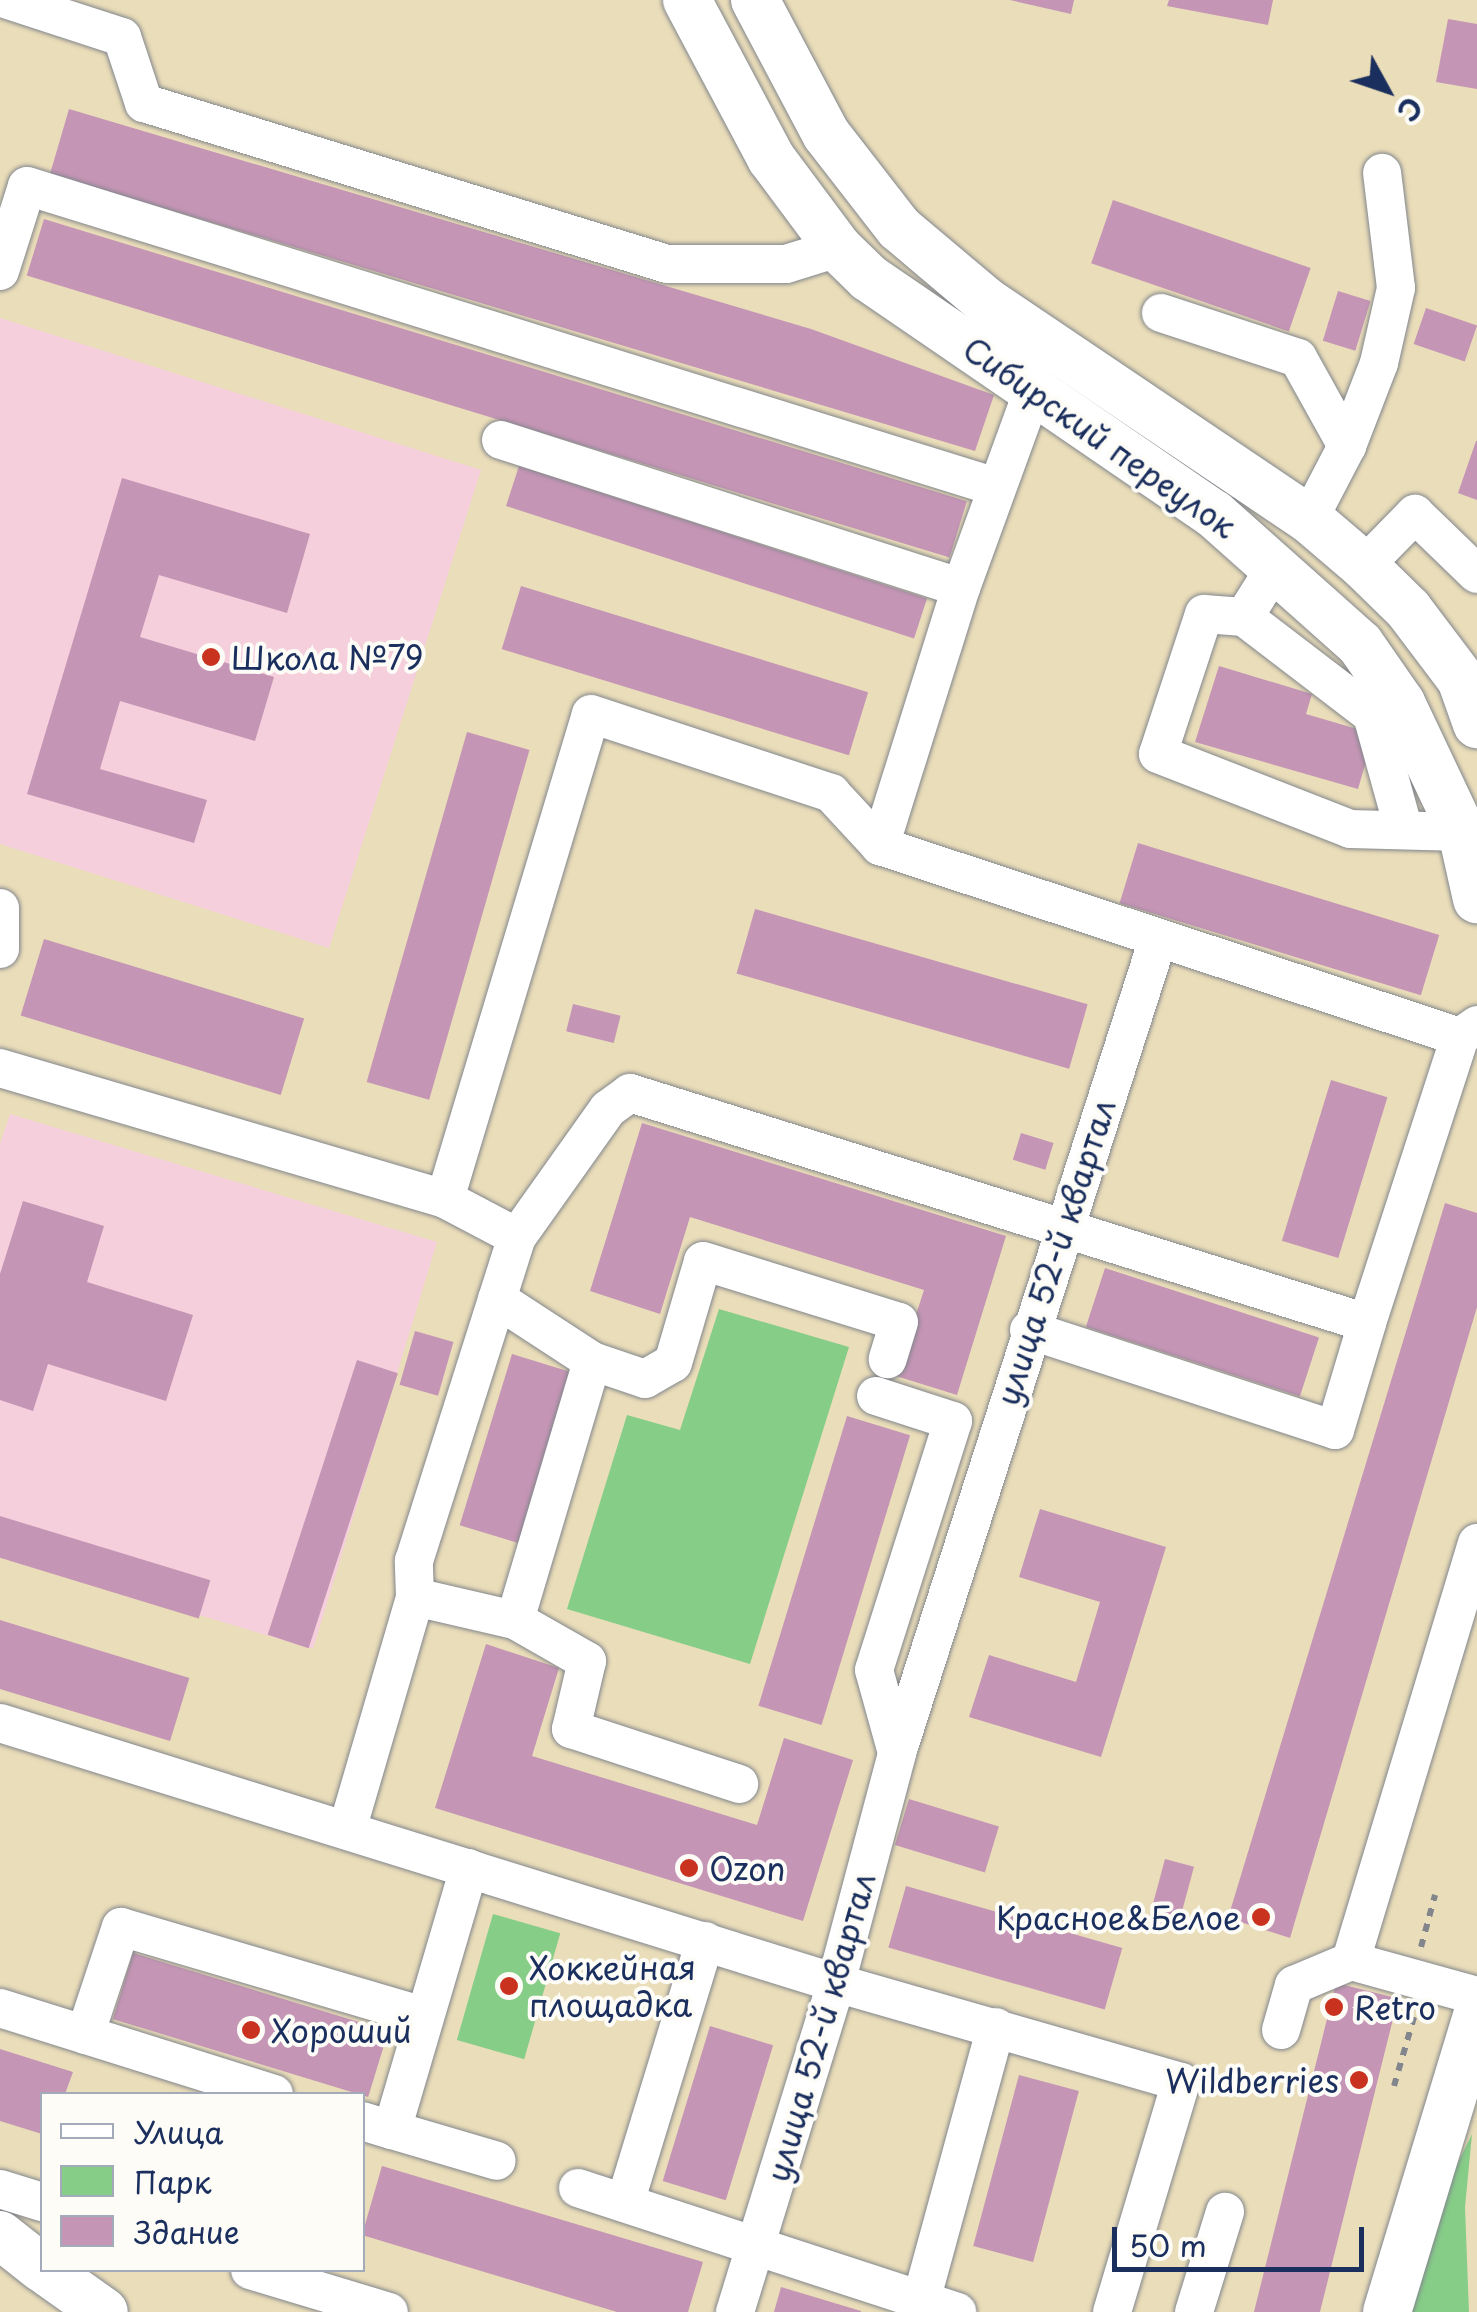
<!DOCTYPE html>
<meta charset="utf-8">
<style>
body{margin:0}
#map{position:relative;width:1477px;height:2312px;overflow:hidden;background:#eaddb9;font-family:"Playpen Sans",sans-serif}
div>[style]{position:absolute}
.built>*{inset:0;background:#f5cfdb}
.green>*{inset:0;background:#86cd88;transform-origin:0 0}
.building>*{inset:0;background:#c595b5;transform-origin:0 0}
.path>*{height:6px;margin-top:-3px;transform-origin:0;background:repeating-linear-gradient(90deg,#82868c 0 8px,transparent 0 16px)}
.roads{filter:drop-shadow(0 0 2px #82868c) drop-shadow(0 0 2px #82868c)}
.minor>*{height:38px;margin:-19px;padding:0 19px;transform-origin:19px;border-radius:19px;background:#fff}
.major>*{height:48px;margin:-24px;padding:0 24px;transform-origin:24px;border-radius:24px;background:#fff}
.dots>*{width:28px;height:28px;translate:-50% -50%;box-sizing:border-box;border:5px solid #fdfcf7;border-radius:50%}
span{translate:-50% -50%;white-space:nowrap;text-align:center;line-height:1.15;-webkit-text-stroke:8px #fdfcf7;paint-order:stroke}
.street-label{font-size:32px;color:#1b2f5e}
.poi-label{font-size:32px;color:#1b2f5e}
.left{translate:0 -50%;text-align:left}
.right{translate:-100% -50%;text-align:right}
.legend{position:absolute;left:40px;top:2092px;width:325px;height:180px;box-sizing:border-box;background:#fdfcf7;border:2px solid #a3aaba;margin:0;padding:12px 18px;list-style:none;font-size:30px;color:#1b2f5e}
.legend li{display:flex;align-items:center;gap:20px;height:50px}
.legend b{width:50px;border:2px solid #a3aaba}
.north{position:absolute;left:1337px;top:40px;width:100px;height:100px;-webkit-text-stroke:8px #fdfcf7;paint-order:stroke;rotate:130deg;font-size:28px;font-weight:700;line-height:40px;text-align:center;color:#1b2f5e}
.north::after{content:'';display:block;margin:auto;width:35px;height:45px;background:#1b2f5e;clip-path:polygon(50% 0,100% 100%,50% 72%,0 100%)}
.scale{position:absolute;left:1112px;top:2227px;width:252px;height:45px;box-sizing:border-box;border:5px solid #1b2f5e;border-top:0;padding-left:12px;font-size:30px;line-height:35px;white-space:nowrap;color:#1b2f5e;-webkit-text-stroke:8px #fdfcf7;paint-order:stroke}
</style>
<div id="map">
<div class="built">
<i style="clip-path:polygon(0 318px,481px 470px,329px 948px,0 844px)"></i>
<i style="clip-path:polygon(10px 1114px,437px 1242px,313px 1649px,0 1556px,0 1144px)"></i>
</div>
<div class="green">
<i style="clip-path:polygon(719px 1309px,849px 1347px,750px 1664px,567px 1609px,627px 1415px,680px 1430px)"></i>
<i style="left:493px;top:1914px;width:70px;height:131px;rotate:16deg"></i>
<i style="clip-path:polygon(1472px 2134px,1465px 2207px,1469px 2312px,1406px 2312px,1440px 2199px)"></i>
</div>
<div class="building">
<i style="clip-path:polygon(1010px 0,1074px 0,1071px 14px)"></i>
<i style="clip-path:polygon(1169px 0,1273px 0,1268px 25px,1167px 6px)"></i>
<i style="clip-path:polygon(1448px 19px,1477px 24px,1477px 89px,1436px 82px)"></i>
<i style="clip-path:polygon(69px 109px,811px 329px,994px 395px,975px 451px,50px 174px)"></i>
<i style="left:1113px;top:200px;width:209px;height:67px;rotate:19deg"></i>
<i style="left:44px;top:219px;width:965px;height:59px;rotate:17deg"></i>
<i style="left:1338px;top:291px;width:34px;height:52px;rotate:17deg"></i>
<i style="left:1426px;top:308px;width:54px;height:38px;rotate:19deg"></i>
<i style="clip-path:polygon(1476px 441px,1477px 441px,1477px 500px,1458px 493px)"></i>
<i style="left:519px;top:466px;width:429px;height:42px;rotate:18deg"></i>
<i style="clip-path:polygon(122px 478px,310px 534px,287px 613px,159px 575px,140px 637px,274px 677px,255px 741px,120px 701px,100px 769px,207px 800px,194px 843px,27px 794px)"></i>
<i style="left:521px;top:586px;width:363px;height:66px;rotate:17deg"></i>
<i style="clip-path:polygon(1219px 666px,1312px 694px,1306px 714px,1374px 734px,1358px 789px,1195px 742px)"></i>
<i style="left:467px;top:732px;width:65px;height:364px;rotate:16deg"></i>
<i style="left:1138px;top:843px;width:315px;height:63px;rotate:17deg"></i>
<i style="left:755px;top:909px;width:346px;height:67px;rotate:16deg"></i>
<i style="left:44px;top:939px;width:272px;height:80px;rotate:17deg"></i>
<i style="left:573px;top:1004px;width:49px;height:28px;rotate:14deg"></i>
<i style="left:1331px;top:1080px;width:59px;height:168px;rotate:17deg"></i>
<i style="clip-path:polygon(642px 1123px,1006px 1236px,957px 1395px,896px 1376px,924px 1290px,690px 1217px,660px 1314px,590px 1291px)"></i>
<i style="left:1021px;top:1133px;width:34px;height:28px;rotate:17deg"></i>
<i style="clip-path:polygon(23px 1201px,104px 1226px,87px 1282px,193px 1315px,166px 1401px,48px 1364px,33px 1411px,0 1400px,0 1274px)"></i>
<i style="clip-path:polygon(1445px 1203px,1477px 1213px,1477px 1307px,1290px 1938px,1228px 1918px)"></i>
<i style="left:1105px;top:1268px;width:225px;height:62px;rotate:18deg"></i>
<i style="left:415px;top:1331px;width:40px;height:56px;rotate:16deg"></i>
<i style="left:512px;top:1354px;width:63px;height:179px;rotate:17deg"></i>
<i style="left:357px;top:1360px;width:43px;height:289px;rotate:18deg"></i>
<i style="left:847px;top:1416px;width:66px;height:303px;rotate:17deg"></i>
<i style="clip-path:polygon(1040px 1509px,1166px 1547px,1101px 1757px,969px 1717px,989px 1655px,1076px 1682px,1100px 1602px,1019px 1577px)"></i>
<i style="left:0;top:1516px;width:220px;height:40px;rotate:17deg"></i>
<i style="left:0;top:1620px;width:198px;height:66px;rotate:17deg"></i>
<i style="clip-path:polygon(486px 1644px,559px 1668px,532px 1756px,757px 1825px,784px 1738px,853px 1760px,803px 1921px,435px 1808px)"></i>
<i style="left:909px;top:1799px;width:94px;height:48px;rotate:17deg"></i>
<i style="left:1165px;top:1859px;width:30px;height:64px;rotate:15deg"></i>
<i style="left:906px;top:1886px;width:225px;height:64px;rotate:16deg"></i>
<i style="left:133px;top:1953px;width:267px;height:69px;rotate:17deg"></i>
<i style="left:1336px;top:1983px;width:64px;height:344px;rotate:14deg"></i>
<i style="left:710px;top:2026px;width:66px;height:162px;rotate:17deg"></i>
<i style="clip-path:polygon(0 2049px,73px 2072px,65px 2094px,42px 2094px,42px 2134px,0 2121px)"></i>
<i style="left:1019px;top:2075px;width:62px;height:177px;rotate:15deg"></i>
<i style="clip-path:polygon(382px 2166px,703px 2262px,688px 2312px,617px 2312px,362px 2235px)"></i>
<i style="clip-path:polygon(781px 2287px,861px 2311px,861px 2312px,774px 2312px)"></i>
</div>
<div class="path">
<i style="left:1421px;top:1947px;width:54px;rotate:-74.9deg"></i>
<i style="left:1394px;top:2086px;width:72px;rotate:-73.8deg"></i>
</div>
<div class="roads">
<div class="minor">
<i style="left:8px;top:0;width:120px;rotate:18deg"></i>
<i style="left:122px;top:37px;width:70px;rotate:71.6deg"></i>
<i style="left:144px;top:103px;width:547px;rotate:17.11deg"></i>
<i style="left:667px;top:264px;width:119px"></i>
<i style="left:786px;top:264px;width:54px;rotate:-17.1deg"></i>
<i style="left:0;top:271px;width:89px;rotate:-72.4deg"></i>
<i style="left:27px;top:186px;width:1015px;rotate:17.26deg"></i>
<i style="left:1161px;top:313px;width:144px;rotate:18.2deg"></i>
<i style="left:1298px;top:358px;width:101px;rotate:60.9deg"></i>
<i style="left:501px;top:440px;width:483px;rotate:17.8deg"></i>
<i style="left:1309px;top:519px;width:82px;rotate:-62.5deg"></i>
<i style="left:1347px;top:446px;width:89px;rotate:-68.9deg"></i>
<i style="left:1379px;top:363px;width:77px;rotate:-77.2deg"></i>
<i style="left:1396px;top:288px;width:116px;rotate:-96.9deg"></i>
<i style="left:1276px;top:566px;width:60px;rotate:122.1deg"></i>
<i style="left:1244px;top:617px;width:40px;rotate:-175.7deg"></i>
<i style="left:1204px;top:614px;width:147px;rotate:108.2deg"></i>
<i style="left:1158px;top:754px;width:206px;rotate:21.3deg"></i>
<i style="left:1350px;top:829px;width:112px;rotate:1.5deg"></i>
<i style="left:1364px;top:566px;width:73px;rotate:-45.6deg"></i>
<i style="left:1415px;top:514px;width:86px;rotate:44.1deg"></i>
<i style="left:1244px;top:617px;width:161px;rotate:37.4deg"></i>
<i style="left:1372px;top:715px;width:119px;rotate:74.5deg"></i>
<i style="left:880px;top:846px;width:270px;rotate:-72.6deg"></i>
<i style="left:961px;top:588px;width:214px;rotate:-70deg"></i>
<i style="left:0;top:908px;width:41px;rotate:90deg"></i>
<i style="left:0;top:1068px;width:464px;rotate:16.4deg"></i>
<i style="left:445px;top:1199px;width:506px;rotate:-73.25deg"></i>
<i style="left:591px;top:714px;width:253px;rotate:18.2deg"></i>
<i style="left:831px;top:793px;width:72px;rotate:47.2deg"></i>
<i style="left:880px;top:846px;width:611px;rotate:18.23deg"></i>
<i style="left:517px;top:1237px;width:157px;rotate:-54.6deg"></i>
<i style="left:608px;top:1109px;width:27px;rotate:-36deg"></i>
<i style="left:630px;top:1093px;width:772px;rotate:17.33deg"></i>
<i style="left:1367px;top:1323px;width:301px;rotate:-72deg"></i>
<i style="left:1460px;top:1037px;width:21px;rotate:-35deg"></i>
<i style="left:497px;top:1299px;width:113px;rotate:33.1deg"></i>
<i style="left:592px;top:1361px;width:56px;rotate:18.8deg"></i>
<i style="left:645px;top:1379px;width:32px;rotate:-30deg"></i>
<i style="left:673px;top:1363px;width:106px;rotate:-73.6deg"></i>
<i style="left:703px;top:1261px;width:205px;rotate:17.3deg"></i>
<i style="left:899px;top:1322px;width:39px;rotate:107deg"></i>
<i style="left:1029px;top:1330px;width:322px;rotate:18.1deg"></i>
<i style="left:1335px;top:1430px;width:112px;rotate:-73.3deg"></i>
<i style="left:876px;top:1396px;width:81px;rotate:18deg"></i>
<i style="left:953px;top:1421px;width:261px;rotate:107.6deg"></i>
<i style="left:874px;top:1670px;width:86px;rotate:74.5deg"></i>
<i style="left:1477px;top:1543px;width:437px;rotate:106.8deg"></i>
<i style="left:1351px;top:1961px;width:131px;rotate:15.5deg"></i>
<i style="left:415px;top:1597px;width:103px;rotate:13deg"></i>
<i style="left:515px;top:1620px;width:83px;rotate:29.7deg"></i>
<i style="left:587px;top:1661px;width:70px;rotate:103.2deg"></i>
<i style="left:571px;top:1729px;width:177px;rotate:18.1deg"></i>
<i style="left:515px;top:1620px;width:270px;rotate:-73.4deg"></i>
<i style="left:0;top:1723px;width:875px;rotate:17.28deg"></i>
<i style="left:836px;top:1983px;width:359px;rotate:16deg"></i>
<i style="left:1181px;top:2082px;width:240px;rotate:106.7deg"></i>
<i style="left:347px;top:1830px;width:243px;rotate:-73.7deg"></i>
<i style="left:415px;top:1597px;width:36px;rotate:-92deg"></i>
<i style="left:414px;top:1561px;width:340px;rotate:-72.4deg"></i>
<i style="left:517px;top:1237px;width:81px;rotate:-152.2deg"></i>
<i style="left:0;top:2008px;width:287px;rotate:17.4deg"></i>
<i style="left:1281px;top:2030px;width:47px;rotate:-73.9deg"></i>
<i style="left:1294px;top:1985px;width:62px;rotate:-22.8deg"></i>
<i style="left:85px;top:2035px;width:114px;rotate:-71.6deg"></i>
<i style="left:121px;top:1927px;width:316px;rotate:16.4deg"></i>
<i style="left:362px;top:2121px;width:31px;rotate:17deg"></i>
<i style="left:392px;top:2130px;width:273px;rotate:-73.6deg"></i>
<i style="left:392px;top:2130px;width:109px;rotate:16.4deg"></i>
<i style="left:578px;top:2188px;width:399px;rotate:18.1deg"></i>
<i style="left:0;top:2189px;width:44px;rotate:17.2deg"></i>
<i style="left:625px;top:2203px;width:274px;rotate:-73deg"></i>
<i style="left:250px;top:2270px;width:145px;rotate:16.8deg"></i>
<i style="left:921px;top:2301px;width:284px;rotate:-74.7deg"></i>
<i style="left:735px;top:2312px;width:344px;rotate:-72.9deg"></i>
<i style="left:836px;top:1983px;width:238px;rotate:-75.1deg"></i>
<i style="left:897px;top:1753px;width:855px;rotate:-72.22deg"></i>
<i style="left:1194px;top:2312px;width:105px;rotate:-72.8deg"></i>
</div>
<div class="major">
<i style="left:687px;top:0;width:179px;rotate:62deg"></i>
<i style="left:771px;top:158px;width:112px;rotate:53.3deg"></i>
<i style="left:838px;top:248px;width:43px;rotate:44.1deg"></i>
<i style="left:869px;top:278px;width:418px;rotate:34.4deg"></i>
<i style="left:1214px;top:514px;width:195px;rotate:41.7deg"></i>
<i style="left:1360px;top:644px;width:72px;rotate:55.2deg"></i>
<i style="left:1401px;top:703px;width:143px;rotate:64.7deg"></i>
<i style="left:1462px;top:832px;width:69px;rotate:77.4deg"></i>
<i style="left:755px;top:0;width:152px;rotate:62.1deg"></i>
<i style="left:826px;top:134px;width:119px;rotate:52.2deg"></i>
<i style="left:899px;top:228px;width:115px;rotate:40.1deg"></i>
<i style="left:987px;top:302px;width:388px;rotate:34deg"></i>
<i style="left:1309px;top:519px;width:72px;rotate:40.5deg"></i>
<i style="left:1364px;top:566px;width:62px;rotate:44.3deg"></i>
<i style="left:1408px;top:609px;width:88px;rotate:52.9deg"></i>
<i style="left:1461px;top:679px;width:48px;rotate:70.4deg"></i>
<i style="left:0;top:2235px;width:53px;rotate:38.2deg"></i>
<i style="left:45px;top:2270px;width:72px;rotate:35.4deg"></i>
<i style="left:1387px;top:2312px;width:310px;rotate:-73.1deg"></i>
</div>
</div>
<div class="dots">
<i style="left:211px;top:657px;background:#c8321e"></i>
<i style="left:689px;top:1868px;background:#c8321e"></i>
<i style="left:1261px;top:1917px;background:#c8321e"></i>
<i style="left:509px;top:1986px;background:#c8321e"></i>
<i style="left:1334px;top:2007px;background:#c8321e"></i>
<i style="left:251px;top:2030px;background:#c8321e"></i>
<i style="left:1359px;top:2080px;background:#c8321e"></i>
</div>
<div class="street-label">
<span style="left:1100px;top:437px;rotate:35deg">Сибирский переулок</span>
<span style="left:1055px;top:1252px;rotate:-72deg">улица 52-й квартал</span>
<span style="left:820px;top:2027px;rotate:-74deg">улица 52-й квартал</span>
</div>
<div class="poi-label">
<span class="left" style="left:231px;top:657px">Школа №79</span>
<span class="left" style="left:709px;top:1868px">Ozon</span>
<span class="right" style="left:1241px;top:1917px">Красное&amp;Белое</span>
<span class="left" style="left:529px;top:1986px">Хоккейная<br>площадка</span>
<span class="left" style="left:1354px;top:2007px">Retro</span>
<span class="left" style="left:271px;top:2030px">Хороший</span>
<span class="right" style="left:1339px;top:2080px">Wildberries</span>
</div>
<ul class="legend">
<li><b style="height:12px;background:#fff"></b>Улица</li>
<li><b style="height:28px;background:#86cd88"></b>Парк</li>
<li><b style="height:28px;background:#c595b5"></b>Здание</li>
</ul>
<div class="north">С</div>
<div class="scale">50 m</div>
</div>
